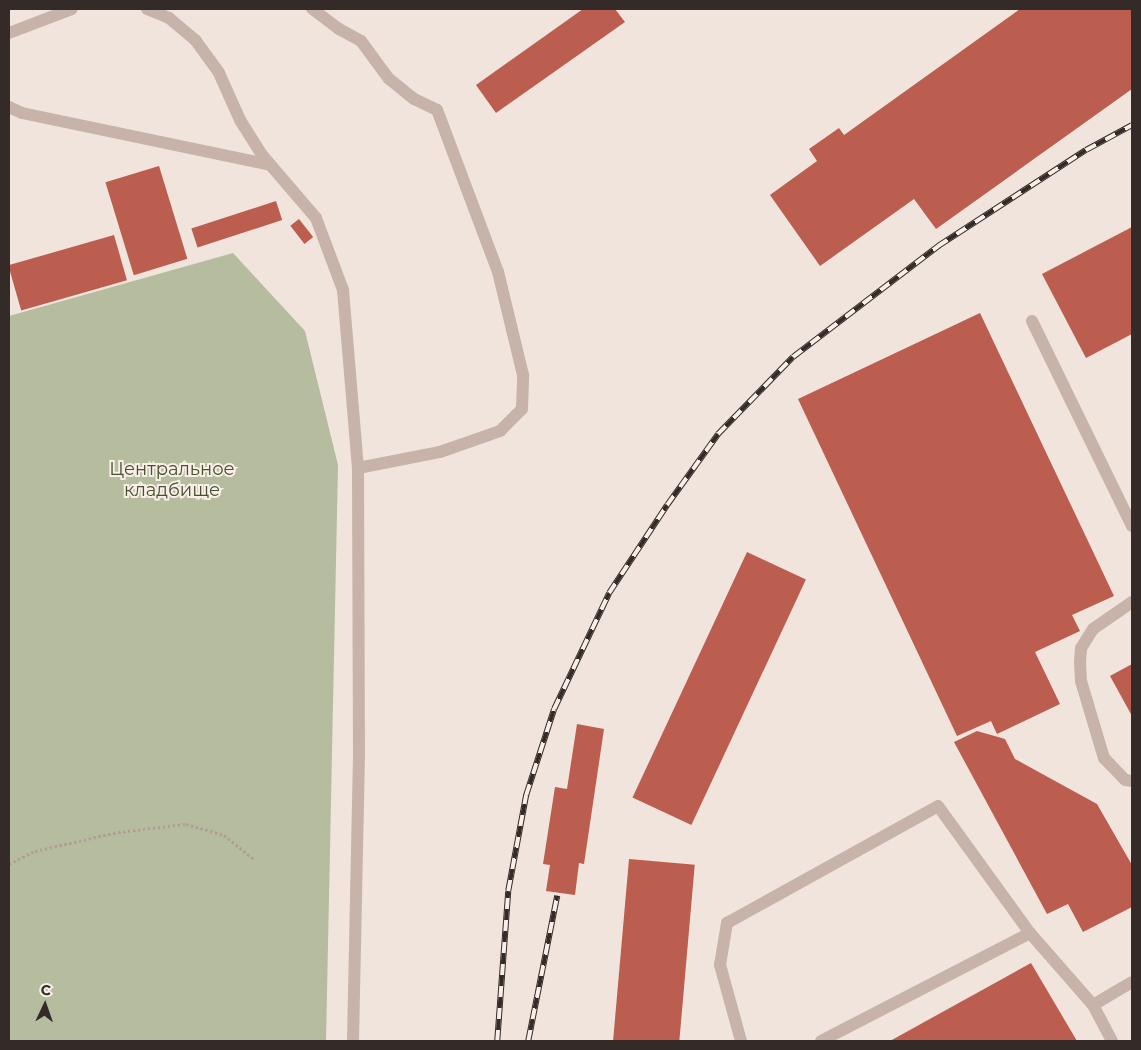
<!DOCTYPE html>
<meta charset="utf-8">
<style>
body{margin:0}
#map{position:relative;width:1141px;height:1050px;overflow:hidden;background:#f0e4dc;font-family:Montserrat,sans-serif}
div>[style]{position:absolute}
.green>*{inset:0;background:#b6bd9e}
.building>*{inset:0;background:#bb5d4f;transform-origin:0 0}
.path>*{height:3px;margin-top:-1.5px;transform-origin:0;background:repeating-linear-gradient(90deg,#b29d94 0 2.5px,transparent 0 5px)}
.service>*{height:12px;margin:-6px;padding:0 6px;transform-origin:6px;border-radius:6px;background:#c7b3a9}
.minor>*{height:12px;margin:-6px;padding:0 6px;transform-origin:6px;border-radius:6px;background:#c7b3a9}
.rail>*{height:5.5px;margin-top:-2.75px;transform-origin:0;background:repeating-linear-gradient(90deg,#f8efe8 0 11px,#342b28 0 22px);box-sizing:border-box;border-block:1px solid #342b28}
span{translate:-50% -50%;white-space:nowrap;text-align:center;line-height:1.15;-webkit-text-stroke:4px #f8efe8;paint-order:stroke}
.park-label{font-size:18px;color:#48502e}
.frame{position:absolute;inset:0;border:10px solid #342b28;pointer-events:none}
.north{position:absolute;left:20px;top:980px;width:50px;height:50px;-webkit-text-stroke:4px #f8efe8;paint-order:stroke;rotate:3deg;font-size:14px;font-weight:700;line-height:20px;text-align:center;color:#342b28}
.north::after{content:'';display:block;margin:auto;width:18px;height:22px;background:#342b28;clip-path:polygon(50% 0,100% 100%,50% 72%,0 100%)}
</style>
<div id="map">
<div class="green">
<i style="clip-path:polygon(233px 253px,305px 331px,338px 465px,326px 1041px,9px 1041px,9px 316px)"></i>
</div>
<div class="building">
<i style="clip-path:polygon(583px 9px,615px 9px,625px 22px,496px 113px,476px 85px)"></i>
<i style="clip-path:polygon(1020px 9px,1132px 9px,1132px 89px,936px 229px,914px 199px,820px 266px,770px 195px,817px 161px,809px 149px,839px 128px,844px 135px)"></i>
<i style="left:159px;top:166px;width:97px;height:56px;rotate:73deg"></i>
<i style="left:276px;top:201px;width:20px;height:89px;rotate:72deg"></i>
<i style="left:299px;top:219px;width:23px;height:11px;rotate:52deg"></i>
<i style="clip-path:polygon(1132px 227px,1132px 334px,1086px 358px,1042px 274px)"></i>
<i style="left:114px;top:235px;width:47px;height:110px;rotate:74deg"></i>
<i style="clip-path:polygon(980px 313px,1114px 596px,1072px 615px,1080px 631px,1035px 652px,1060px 704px,997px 734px,991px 721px,957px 736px,798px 399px)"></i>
<i style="left:747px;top:552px;width:65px;height:271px;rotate:25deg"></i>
<i style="clip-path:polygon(1132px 664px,1132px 716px,1110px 676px)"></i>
<i style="clip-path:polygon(577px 724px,604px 729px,584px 864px,579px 863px,575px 895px,546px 891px,550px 865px,543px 864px,555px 787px,567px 789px)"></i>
<i style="clip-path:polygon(977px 731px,1005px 739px,1015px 759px,1097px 804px,1132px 865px,1132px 907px,1083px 932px,1068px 904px,1047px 914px,954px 742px)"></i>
<i style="left:629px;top:859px;width:66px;height:183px;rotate:5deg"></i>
<i style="clip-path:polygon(1031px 963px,1077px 1041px,890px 1041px)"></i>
</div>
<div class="path">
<i style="left:9px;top:864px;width:29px;rotate:-27deg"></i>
<i style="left:35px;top:851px;width:85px;rotate:-12.9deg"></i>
<i style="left:118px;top:832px;width:68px;rotate:-6.7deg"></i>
<i style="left:186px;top:824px;width:40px;rotate:16deg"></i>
<i style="left:224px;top:835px;width:38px;rotate:39deg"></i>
</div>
<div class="service">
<i style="left:147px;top:9px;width:24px;rotate:22deg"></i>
<i style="left:169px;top:18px;width:35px;rotate:40deg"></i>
<i style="left:196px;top:41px;width:39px;rotate:54deg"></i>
<i style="left:219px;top:73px;width:51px;rotate:65.9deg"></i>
<i style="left:240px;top:120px;width:41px;rotate:57.8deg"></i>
<i style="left:262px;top:155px;width:83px;rotate:49.4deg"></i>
<i style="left:316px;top:218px;width:77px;rotate:69.4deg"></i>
<i style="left:343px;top:290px;width:179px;rotate:85.2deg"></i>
<i style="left:358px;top:468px;width:84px;rotate:-11deg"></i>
<i style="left:440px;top:452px;width:64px;rotate:-19.3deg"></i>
<i style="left:500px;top:431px;width:31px;rotate:-45deg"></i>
<i style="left:522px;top:409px;width:34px;rotate:-88deg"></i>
<i style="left:523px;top:375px;width:106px;rotate:-103.6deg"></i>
<i style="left:498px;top:272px;width:173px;rotate:-110.6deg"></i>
<i style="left:437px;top:110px;width:25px;rotate:-154deg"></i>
<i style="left:414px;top:99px;width:32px;rotate:-141deg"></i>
<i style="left:389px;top:79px;width:47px;rotate:-126.4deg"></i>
<i style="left:361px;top:41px;width:25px;rotate:-151deg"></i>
<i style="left:339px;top:29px;width:34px;rotate:-143deg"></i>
<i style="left:9px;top:33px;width:67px;rotate:-20.9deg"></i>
<i style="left:9px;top:107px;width:14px;rotate:25deg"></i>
<i style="left:22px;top:113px;width:254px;rotate:11.8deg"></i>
<i style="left:1032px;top:321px;width:228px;rotate:64deg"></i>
<i style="left:1132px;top:602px;width:47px;rotate:145.3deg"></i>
<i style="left:1093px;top:629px;width:22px;rotate:122deg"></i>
<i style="left:1081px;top:648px;width:14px;rotate:94deg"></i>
<i style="left:1080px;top:662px;width:19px;rotate:87deg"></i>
<i style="left:1081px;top:681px;width:80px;rotate:73.4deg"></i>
<i style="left:1104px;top:758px;width:30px;rotate:46deg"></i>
<i style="left:1125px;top:780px;width:7px;rotate:8deg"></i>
<i style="left:741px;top:1041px;width:79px;rotate:-105.4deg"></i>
<i style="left:720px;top:965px;width:43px;rotate:-80.5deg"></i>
<i style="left:727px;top:923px;width:241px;rotate:-29deg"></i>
<i style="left:938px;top:806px;width:157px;rotate:54.1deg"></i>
<i style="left:1030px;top:933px;width:96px;rotate:48.8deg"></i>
<i style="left:821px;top:1041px;width:235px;rotate:-27.3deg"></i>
<i style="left:1112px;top:1041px;width:41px;rotate:-117.8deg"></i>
<i style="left:1093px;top:1005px;width:45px;rotate:-30.5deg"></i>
</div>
<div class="minor">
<i style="left:353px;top:1041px;width:283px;rotate:-88.8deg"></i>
<i style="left:359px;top:758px;width:290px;rotate:-90.2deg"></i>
</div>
<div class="rail">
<i style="left:497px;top:1041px;width:150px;rotate:-85.8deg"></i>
<i style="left:508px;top:891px;width:98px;rotate:-79.4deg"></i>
<i style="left:526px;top:795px;width:90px;rotate:-72deg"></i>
<i style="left:554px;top:709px;width:128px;rotate:-64.6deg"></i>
<i style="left:609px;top:593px;width:105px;rotate:-56.6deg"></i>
<i style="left:667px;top:505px;width:87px;rotate:-54.3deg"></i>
<i style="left:718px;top:434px;width:107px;rotate:-45.8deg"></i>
<i style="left:793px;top:357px;width:183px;rotate:-37.4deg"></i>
<i style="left:938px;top:246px;width:176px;rotate:-33deg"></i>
<i style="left:1086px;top:150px;width:52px;rotate:-28.5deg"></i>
<i style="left:528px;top:1041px;width:148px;rotate:-78.7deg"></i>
</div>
<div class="park-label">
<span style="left:172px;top:480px">Центральное<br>кладбище</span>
</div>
<div class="frame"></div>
<div class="north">С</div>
</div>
